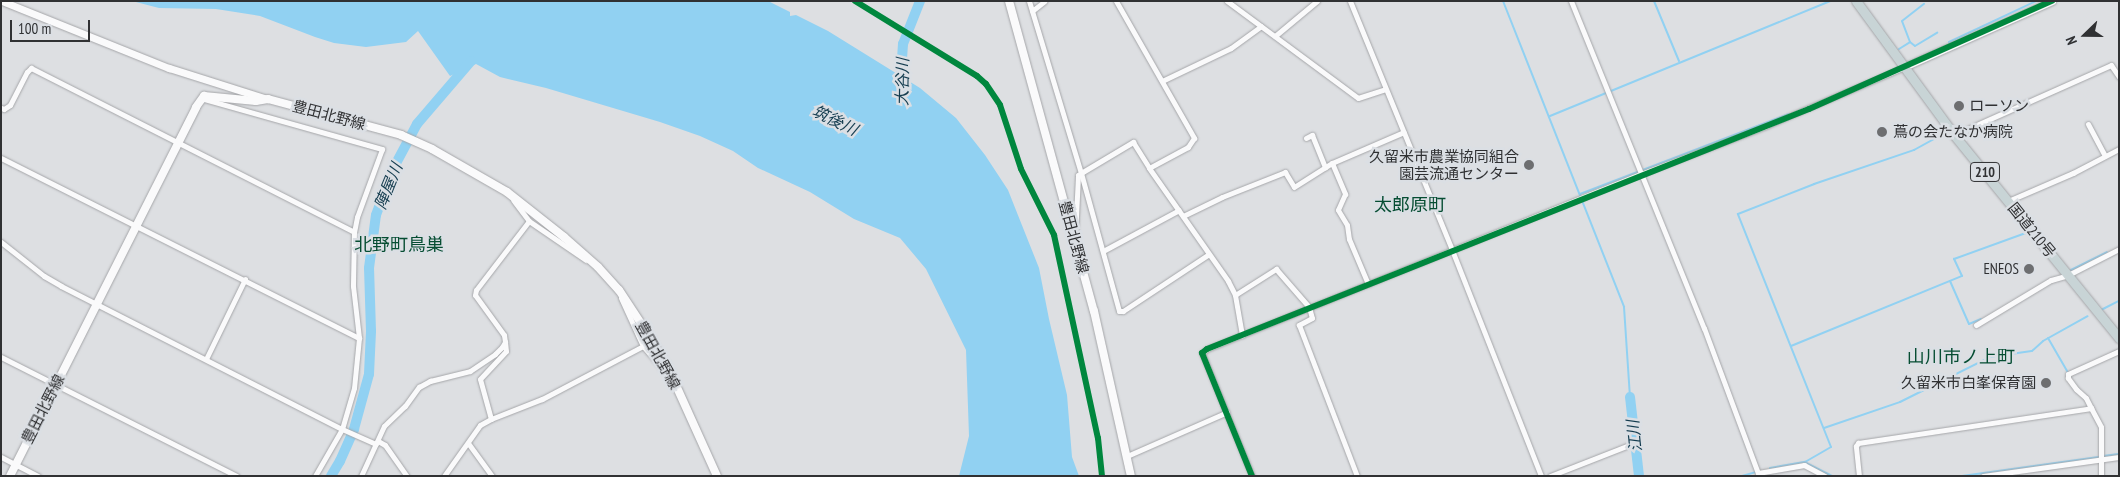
<!DOCTYPE html>
<meta charset="utf-8">
<style>
body{margin:0}
#map{position:relative;width:2120px;height:477px;overflow:hidden;background:#dddfe2;font-family:"PT Sans Narrow","Noto Sans JP",sans-serif}
div>[style]{position:absolute}
.water>*{inset:0;background:#91d1f2}
.stream>*{height:2px;margin:-1px;padding:0 1px;transform-origin:1px;border-radius:1px;background:#91d1f2}
.river>*{height:10px;margin:-5px;padding:0 5px;transform-origin:5px;border-radius:5px;background:#91d1f2}
.roads{filter:drop-shadow(0 0 1px #a5a6a9) drop-shadow(0 0 1px #a5a6a9)}
.minor>*{height:5px;margin:-2.5px;padding:0 2.5px;transform-origin:2.5px;border-radius:2.5px;background:#fafafb}
.tertiary>*{height:7px;margin:-3.5px;padding:0 3.5px;transform-origin:3.5px;border-radius:3.5px;background:#fafafb}
.secondary>*{height:8px;margin:-4px;padding:0 4px;transform-origin:4px;border-radius:4px;background:#fafafb}
.trunk>*{height:9px;margin:-4.5px;padding:0 4.5px;transform-origin:4.5px;border-radius:4.5px;background:#c8d4d6}
.cycleway>*{height:6px;margin:-3px;padding:0 3px;transform-origin:3px;border-radius:3px;background:#00873e}
.dots>*{width:14px;height:14px;translate:-50% -50%;box-sizing:border-box;border:2px solid #dbdfe4;border-radius:50%}
span{translate:-50% -50%;white-space:nowrap;text-align:center;line-height:1.15;-webkit-text-stroke:5px #dbdfe4;paint-order:stroke}
.shield-label span{padding:1px 4px;background:#dbdfe4;border:1px solid;border-radius:4px;-webkit-text-stroke-width:0}
.shield-label{font-size:14px;color:#303133;font-weight:700}
.poi-label{font-size:15px;color:#303133}
.left{translate:0 -50%;text-align:left}
.right{translate:-100% -50%;text-align:right}
.street-label{font-size:15px;color:#303133}
.water-label{font-size:16px;color:#143c4f;font-style:italic}
.quarter-label{font-size:18px;color:#064d32}
.frame{position:absolute;inset:0;border:2px solid #303133;pointer-events:none}
.north{position:absolute;left:2060px;top:10px;width:50px;height:50px;-webkit-text-stroke:4px #dbdfe4;paint-order:stroke;rotate:248deg;font-size:14px;font-weight:700;line-height:20px;text-align:center;color:#303133}
.north::after{content:'';display:block;margin:auto;width:18px;height:22px;background:#303133;clip-path:polygon(50% 0,100% 100%,50% 72%,0 100%)}
.scale{position:absolute;left:10px;top:20px;width:80px;height:22px;box-sizing:border-box;border:2px solid #303133;border-top:0;padding-left:6px;font-size:15px;line-height:18px;white-space:nowrap;color:#303133;-webkit-text-stroke:4px #dbdfe4;paint-order:stroke}
</style>
<div id="map">
<div class="water">
<i style="clip-path:polygon(132px 1px,768px 1px,790px 12px,790px 16px,796px 15px,828px 31px,920px 88px,956px 118px,985px 155px,1008px 190px,1039px 268px,1049px 319px,1067px 395px,1072px 457px,1079px 476px,959px 476px,969px 436px,966px 350px,926px 269px,900px 238px,854px 219px,810px 192px,758px 168px,733px 151px,700px 136px,660px 122px,546px 88px,500px 77px,476px 64px,450px 76px,418px 31px,406px 42px,366px 47px,334px 43px,315px 37px,260px 16px,216px 9px,159px 8px)"></i>
</div>
<div class="stream">
<i style="left:1503px;top:1px;width:329px;rotate:68.4deg"></i>
<i style="left:1624px;top:307px;width:90px;rotate:86.2deg"></i>
<i style="left:1654px;top:1px;width:65px;rotate:67.4deg"></i>
<i style="left:1910px;top:42px;width:6px;rotate:39deg"></i>
<i style="left:1915px;top:46px;width:26px;rotate:-31deg"></i>
<i style="left:1949px;top:42px;width:96px;rotate:-25.2deg"></i>
<i style="left:1899px;top:49px;width:13px;rotate:-32deg"></i>
<i style="left:1910px;top:42px;width:22px;rotate:-111deg"></i>
<i style="left:1902px;top:21px;width:28px;rotate:-38deg"></i>
<i style="left:1550px;top:116px;width:303px;rotate:-22.3deg"></i>
<i style="left:1580px;top:194px;width:223px;rotate:-21deg"></i>
<i style="left:2071px;top:270px;width:40px;rotate:-26.6deg"></i>
<i style="left:1950px;top:281px;width:47px;rotate:66.2deg"></i>
<i style="left:1969px;top:324px;width:13px;rotate:-23deg"></i>
<i style="left:2101px;top:310px;width:20px;rotate:-27deg"></i>
<i style="left:2048px;top:338px;width:39px;rotate:60deg"></i>
<i style="left:1791px;top:346px;width:185px;rotate:-22.3deg"></i>
<i style="left:1962px;top:276px;width:19px;rotate:-115deg"></i>
<i style="left:1954px;top:259px;width:77px;rotate:-19.9deg"></i>
<i style="left:1824px;top:428px;width:80px;rotate:-18.9deg"></i>
<i style="left:1900px;top:402px;width:101px;rotate:-26.6deg"></i>
<i style="left:1990px;top:357px;width:42px;rotate:-8.1deg"></i>
<i style="left:2032px;top:351px;width:15px;rotate:-42deg"></i>
<i style="left:2043px;top:341px;width:51px;rotate:-29.1deg"></i>
<i style="left:2103px;top:456px;width:16px;rotate:-7deg"></i>
<i style="left:1770px;top:468px;width:36px;rotate:-10deg"></i>
<i style="left:1742px;top:476px;width:15px;rotate:-16deg"></i>
<i style="left:1832px;top:476px;width:30px;rotate:-153deg"></i>
<i style="left:1805px;top:462px;width:30px;rotate:-30deg"></i>
<i style="left:1831px;top:447px;width:251px;rotate:-111.8deg"></i>
<i style="left:1738px;top:214px;width:82px;rotate:-21.5deg"></i>
<i style="left:1814px;top:184px;width:106px;rotate:-18.8deg"></i>
<i style="left:1914px;top:150px;width:35px;rotate:-29deg"></i>
<i style="left:1962px;top:476px;width:138px;rotate:-7.9deg"></i>
</div>
<div class="river">
<i style="left:900px;top:89px;width:45px;rotate:-86.2deg"></i>
<i style="left:903px;top:44px;width:46px;rotate:-68.4deg"></i>
<i style="left:1630px;top:397px;width:80px;rotate:83.5deg"></i>
<i style="left:331px;top:476px;width:17px;rotate:-59deg"></i>
<i style="left:340px;top:461px;width:35px;rotate:-66deg"></i>
<i style="left:354px;top:429px;width:57px;rotate:-74.7deg"></i>
<i style="left:369px;top:374px;width:43px;rotate:-87.3deg"></i>
<i style="left:371px;top:331px;width:63px;rotate:-91.8deg"></i>
<i style="left:369px;top:268px;width:53px;rotate:-82.5deg"></i>
<i style="left:376px;top:215px;width:49px;rotate:-69.7deg"></i>
<i style="left:393px;top:169px;width:51px;rotate:-61.9deg"></i>
<i style="left:417px;top:124px;width:83px;rotate:-49.4deg"></i>
</div>
<div class="roads">
<div class="minor">
<i style="left:1029px;top:1px;width:180px;rotate:73.2deg"></i>
<i style="left:1081px;top:173px;width:61px;rotate:-30.8deg"></i>
<i style="left:1133px;top:142px;width:31px;rotate:58deg"></i>
<i style="left:1116px;top:1px;width:158px;rotate:60.3deg"></i>
<i style="left:1194px;top:138px;width:11px;rotate:124deg"></i>
<i style="left:1188px;top:147px;width:44px;rotate:151.7deg"></i>
<i style="left:1149px;top:168px;width:138px;rotate:55deg"></i>
<i style="left:1228px;top:281px;width:16px;rotate:63deg"></i>
<i style="left:1235px;top:295px;width:41px;rotate:80.1deg"></i>
<i style="left:1227px;top:1px;width:163px;rotate:36.5deg"></i>
<i style="left:1358px;top:98px;width:28px;rotate:-18deg"></i>
<i style="left:1350px;top:1px;width:269px;rotate:67.7deg"></i>
<i style="left:1452px;top:250px;width:243px;rotate:68.5deg"></i>
<i style="left:1571px;top:1px;width:353px;rotate:67.9deg"></i>
<i style="left:1704px;top:328px;width:155px;rotate:69.6deg"></i>
<i style="left:1758px;top:473px;width:47px;rotate:-9.9deg"></i>
<i style="left:1804px;top:465px;width:24px;rotate:28deg"></i>
<i style="left:1032px;top:11px;width:16px;rotate:-38deg"></i>
<i style="left:1275px;top:36px;width:55px;rotate:-39.8deg"></i>
<i style="left:1162px;top:81px;width:76px;rotate:-25.6deg"></i>
<i style="left:1231px;top:48px;width:37px;rotate:-36deg"></i>
<i style="left:204px;top:99px;width:185px;rotate:15.7deg"></i>
<i style="left:382px;top:149px;width:72px;rotate:110.2deg"></i>
<i style="left:357px;top:217px;width:15px;rotate:101deg"></i>
<i style="left:354px;top:232px;width:54px;rotate:91.1deg"></i>
<i style="left:353px;top:286px;width:52px;rotate:83.4deg"></i>
<i style="left:359px;top:338px;width:50px;rotate:95.7deg"></i>
<i style="left:354px;top:388px;width:43px;rotate:106.3deg"></i>
<i style="left:342px;top:429px;width:54px;rotate:119.9deg"></i>
<i style="left:1px;top:108px;width:3px;rotate:18deg"></i>
<i style="left:4px;top:109px;width:7px;rotate:-34deg"></i>
<i style="left:10px;top:105px;width:37px;rotate:-63deg"></i>
<i style="left:27px;top:72px;width:6px;rotate:-45deg"></i>
<i style="left:31px;top:68px;width:362px;rotate:26.9deg"></i>
<i style="left:2088px;top:124px;width:36px;rotate:62deg"></i>
<i style="left:1954px;top:135px;width:172px;rotate:-24deg"></i>
<i style="left:2111px;top:65px;width:14px;rotate:56deg"></i>
<i style="left:1306px;top:138px;width:7px;rotate:-27deg"></i>
<i style="left:1312px;top:135px;width:35px;rotate:68deg"></i>
<i style="left:1px;top:158px;width:401px;rotate:26.7deg"></i>
<i style="left:1332px;top:163px;width:34px;rotate:67deg"></i>
<i style="left:1345px;top:194px;width:17px;rotate:114deg"></i>
<i style="left:1338px;top:210px;width:17px;rotate:59deg"></i>
<i style="left:1347px;top:225px;width:14px;rotate:82deg"></i>
<i style="left:1349px;top:239px;width:49px;rotate:67.1deg"></i>
<i style="left:2008px;top:201px;width:71px;rotate:-23.3deg"></i>
<i style="left:2073px;top:173px;width:52px;rotate:-27.6deg"></i>
<i style="left:1183px;top:216px;width:43px;rotate:-26deg"></i>
<i style="left:1222px;top:197px;width:68px;rotate:-21.6deg"></i>
<i style="left:1285px;top:172px;width:17px;rotate:59deg"></i>
<i style="left:1294px;top:187px;width:45px;rotate:-32.3deg"></i>
<i style="left:1332px;top:163px;width:78px;rotate:-23.3deg"></i>
<i style="left:529px;top:221px;width:69px;rotate:34.4deg"></i>
<i style="left:1075px;top:237px;width:62px;rotate:-87.2deg"></i>
<i style="left:1078px;top:175px;width:4px;rotate:-34deg"></i>
<i style="left:1081px;top:173px;width:143px;rotate:74.6deg"></i>
<i style="left:1119px;top:311px;width:4px"></i>
<i style="left:1123px;top:311px;width:103px;rotate:-33.5deg"></i>
<i style="left:1px;top:242px;width:55px;rotate:38.3deg"></i>
<i style="left:44px;top:276px;width:20px;rotate:30deg"></i>
<i style="left:61px;top:286px;width:315px;rotate:27deg"></i>
<i style="left:342px;top:429px;width:37px;rotate:24deg"></i>
<i style="left:1103px;top:251px;width:86px;rotate:-28.3deg"></i>
<i style="left:1235px;top:295px;width:49px;rotate:-32.4deg"></i>
<i style="left:1276px;top:269px;width:50px;rotate:49deg"></i>
<i style="left:1309px;top:307px;width:11px;rotate:75deg"></i>
<i style="left:1312px;top:318px;width:15px;rotate:152deg"></i>
<i style="left:1299px;top:325px;width:162px;rotate:69deg"></i>
<i style="left:621px;top:298px;width:53px;rotate:65.4deg"></i>
<i style="left:643px;top:346px;width:28px;rotate:49deg"></i>
<i style="left:661px;top:367px;width:11px;rotate:41deg"></i>
<i style="left:1976px;top:325px;width:87px;rotate:-31deg"></i>
<i style="left:2051px;top:280px;width:18px;rotate:-16deg"></i>
<i style="left:2068px;top:275px;width:57px;rotate:-27deg"></i>
<i style="left:1px;top:357px;width:264px;rotate:26.8deg"></i>
<i style="left:206px;top:359px;width:89px;rotate:-64deg"></i>
<i style="left:2091px;top:408px;width:11px;rotate:-117deg"></i>
<i style="left:2086px;top:398px;width:13px;rotate:-138deg"></i>
<i style="left:2076px;top:389px;width:14px;rotate:-126deg"></i>
<i style="left:2068px;top:378px;width:4px;rotate:-90deg"></i>
<i style="left:2068px;top:374px;width:56px;rotate:-24.3deg"></i>
<i style="left:491px;top:419px;width:41px;rotate:-105.4deg"></i>
<i style="left:480px;top:379px;width:38px;rotate:-47deg"></i>
<i style="left:506px;top:351px;width:9px;rotate:-96deg"></i>
<i style="left:378px;top:441px;width:8px;rotate:30deg"></i>
<i style="left:385px;top:445px;width:38px;rotate:55deg"></i>
<i style="left:468px;top:443px;width:41px;rotate:54deg"></i>
<i style="left:1127px;top:456px;width:109px;rotate:-23.7deg"></i>
<i style="left:1px;top:457px;width:42px;rotate:27.2deg"></i>
<i style="left:361px;top:476px;width:55px;rotate:-65.3deg"></i>
<i style="left:384px;top:426px;width:29px;rotate:-44deg"></i>
<i style="left:405px;top:406px;width:24px;rotate:-54deg"></i>
<i style="left:419px;top:387px;width:13px;rotate:-29deg"></i>
<i style="left:430px;top:381px;width:41px;rotate:-14deg"></i>
<i style="left:470px;top:371px;width:30px;rotate:-34deg"></i>
<i style="left:495px;top:354px;width:10px;rotate:-45deg"></i>
<i style="left:502px;top:347px;width:6px;rotate:-59deg"></i>
<i style="left:505px;top:342px;width:7px;rotate:-98deg"></i>
<i style="left:504px;top:335px;width:49px;rotate:-125.9deg"></i>
<i style="left:475px;top:295px;width:5px;rotate:-79deg"></i>
<i style="left:476px;top:290px;width:87px;rotate:-52.5deg"></i>
<i style="left:529px;top:221px;width:26px;rotate:-127deg"></i>
<i style="left:444px;top:476px;width:62px;rotate:-54.8deg"></i>
<i style="left:480px;top:425px;width:13px;rotate:-29deg"></i>
<i style="left:491px;top:419px;width:55px;rotate:-21.4deg"></i>
<i style="left:542px;top:399px;width:114px;rotate:-27.7deg"></i>
<i style="left:1252px;top:476px;width:133px;rotate:-112.1deg"></i>
<i style="left:1202px;top:353px;width:6px;rotate:-39deg"></i>
<i style="left:1207px;top:349px;width:468px;rotate:-22deg"></i>
<i style="left:1641px;top:174px;width:134px;rotate:-21deg"></i>
<i style="left:1766px;top:126px;width:150px;rotate:-23.1deg"></i>
<i style="left:1550px;top:476px;width:85px;rotate:-21.4deg"></i>
<i style="left:1859px;top:476px;width:30px;rotate:-96deg"></i>
<i style="left:1856px;top:446px;width:4px;rotate:-56deg"></i>
<i style="left:1858px;top:443px;width:236px;rotate:-8.5deg"></i>
<i style="left:2091px;top:408px;width:21px;rotate:62deg"></i>
<i style="left:2101px;top:427px;width:49px;rotate:90deg"></i>
<i style="left:1983px;top:476px;width:137px;rotate:-8deg"></i>
</div>
<div class="tertiary">
<i style="left:2px;top:1px;width:180px;rotate:21.9deg"></i>
<i style="left:169px;top:68px;width:103px;rotate:17.6deg"></i>
<i style="left:1904px;top:67px;width:162px;rotate:-24deg"></i>
</div>
<div class="secondary">
<i style="left:1009px;top:1px;width:321px;rotate:74.7deg"></i>
<i style="left:1094px;top:311px;width:169px;rotate:77.4deg"></i>
<i style="left:10px;top:476px;width:413px;rotate:-63.2deg"></i>
<i style="left:196px;top:107px;width:14px;rotate:-54deg"></i>
<i style="left:204px;top:96px;width:52px;rotate:5.5deg"></i>
<i style="left:256px;top:101px;width:12px;rotate:-9deg"></i>
<i style="left:268px;top:99px;width:138px;rotate:15.1deg"></i>
<i style="left:401px;top:135px;width:34px;rotate:24deg"></i>
<i style="left:432px;top:149px;width:86px;rotate:29.8deg"></i>
<i style="left:507px;top:192px;width:73px;rotate:38.3deg"></i>
<i style="left:564px;top:237px;width:45px;rotate:41.4deg"></i>
<i style="left:598px;top:267px;width:31px;rotate:48deg"></i>
<i style="left:619px;top:290px;width:49px;rotate:56.6deg"></i>
<i style="left:646px;top:331px;width:48px;rotate:59.7deg"></i>
<i style="left:670px;top:372px;width:114px;rotate:65.7deg"></i>
</div>
<div class="trunk">
<i style="left:1856px;top:1px;width:166px;rotate:53.8deg"></i>
<i style="left:1954px;top:135px;width:262px;rotate:50.9deg"></i>
</div>
</div>
<div class="cycleway">
<i style="left:855px;top:1px;width:143px;rotate:31.6deg"></i>
<i style="left:977px;top:76px;width:12px;rotate:42deg"></i>
<i style="left:986px;top:84px;width:25px;rotate:56deg"></i>
<i style="left:1000px;top:105px;width:67px;rotate:71.8deg"></i>
<i style="left:1021px;top:169px;width:74px;rotate:63.4deg"></i>
<i style="left:1054px;top:235px;width:208px;rotate:77.8deg"></i>
<i style="left:1098px;top:438px;width:38px;rotate:84deg"></i>
<i style="left:1252px;top:476px;width:133px;rotate:-112.1deg"></i>
<i style="left:1202px;top:353px;width:6px;rotate:-39deg"></i>
<i style="left:1207px;top:349px;width:648px;rotate:-21.74deg"></i>
<i style="left:1809px;top:109px;width:266px;rotate:-24deg"></i>
</div>
<div class="dots">
<i style="left:1959px;top:106px;background:#6d6e70"></i>
<i style="left:1882px;top:132px;background:#6d6e70"></i>
<i style="left:1529px;top:165px;background:#6d6e70"></i>
<i style="left:2029px;top:269px;background:#6d6e70"></i>
<i style="left:2046px;top:383px;background:#6d6e70"></i>
</div>
<div class="shield-label">
<span style="left:1985px;top:172px">210</span>
</div>
<div class="poi-label">
<span class="left" style="left:1969px;top:106px">ローソン</span>
<span class="left" style="left:1893px;top:132px">蔦の会たなか病院</span>
<span class="right" style="left:1519px;top:165px">久留米市農業協同組合<br>園芸流通センター</span>
<span class="right" style="left:2019px;top:269px">ENEOS</span>
<span class="right" style="left:2036px;top:383px">久留米市白峯保育園</span>
</div>
<div class="street-label">
<span style="left:329px;top:115px;rotate:15deg">豊田北野線</span>
<span style="left:2032px;top:230px;rotate:51deg">国道210号</span>
<span style="left:1074px;top:237px;rotate:75deg">豊田北野線</span>
<span style="left:658px;top:355px;rotate:61deg">豊田北野線</span>
<span style="left:43px;top:409px;rotate:-63deg">豊田北野線</span>
</div>
<div class="water-label">
<span style="left:902px;top:82px;rotate:-89deg">大谷川</span>
<span style="left:835px;top:120px;rotate:26deg">筑後川</span>
<span style="left:388px;top:186px;rotate:-68deg">陣屋川</span>
<span style="left:1634px;top:436px;rotate:-96deg">江川</span>
</div>
<div class="quarter-label">
<span style="left:1410px;top:205px">太郎原町</span>
<span style="left:399px;top:245px">北野町鳥巣</span>
<span style="left:1961px;top:357px">山川市ノ上町</span>
</div>
<div class="frame"></div>
<div class="north">N</div>
<div class="scale">100 m</div>
</div>
